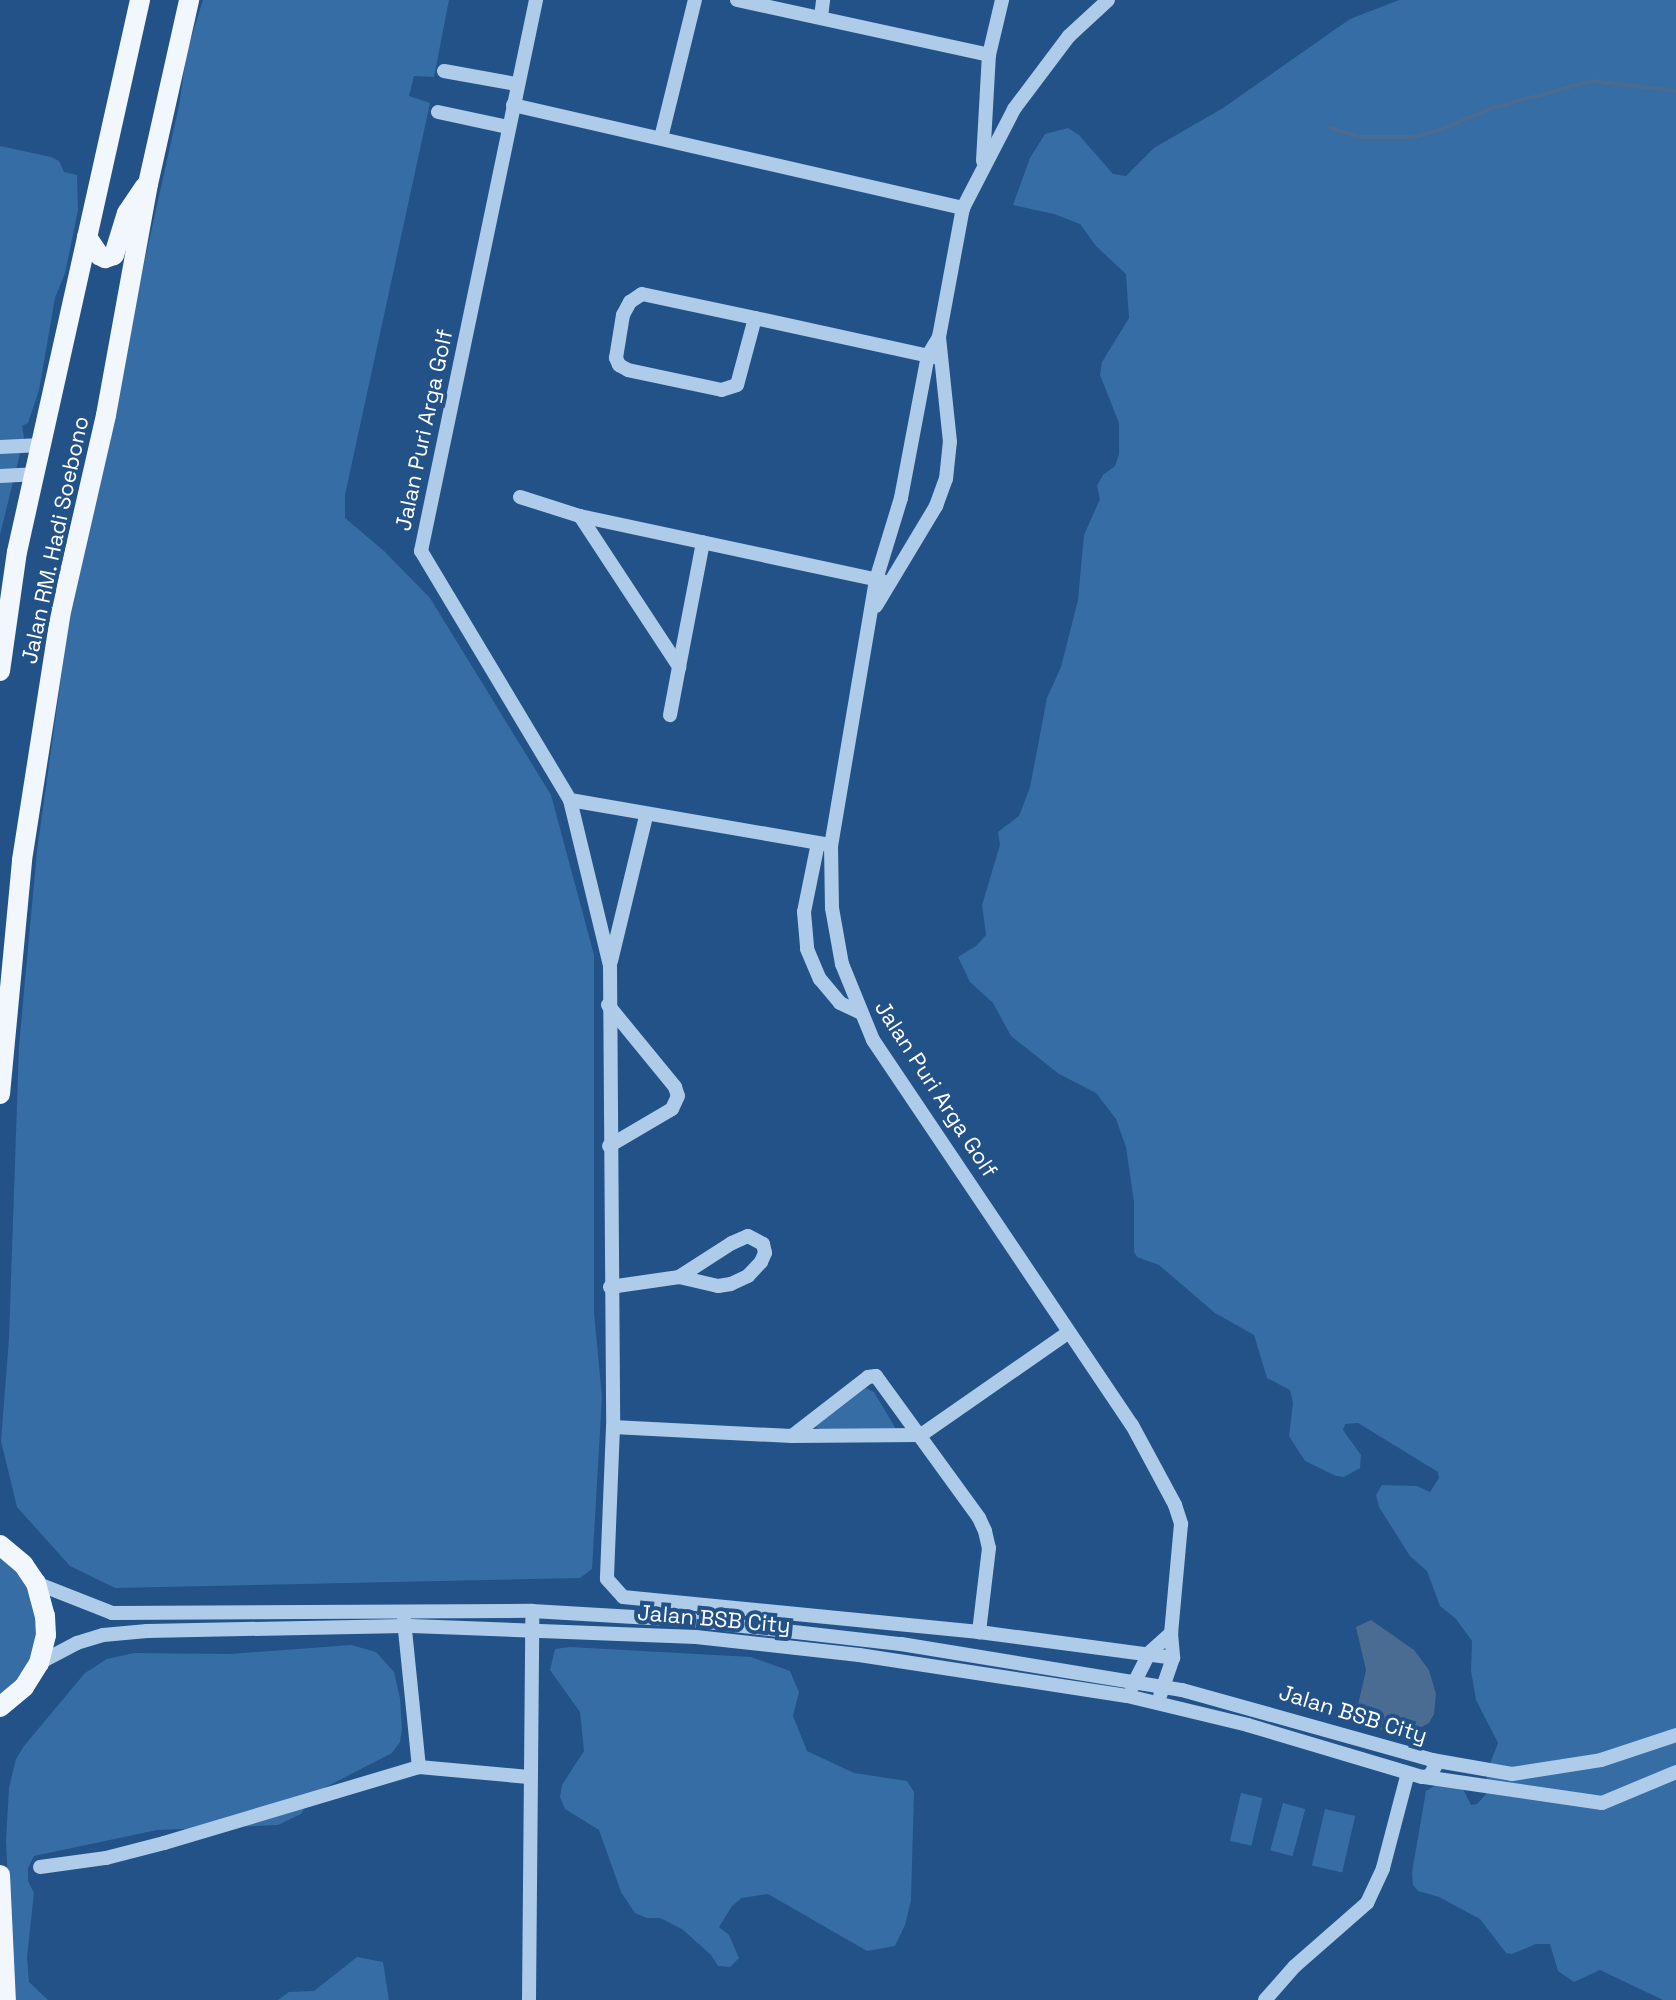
<!DOCTYPE html>
<style>
body{margin:0}
#map{position:relative;width:1676px;height:2000px;overflow:hidden;background:#225288;font-family:"Space Grotesk",sans-serif}
div>[style]{position:absolute}
.green>*{inset:0;background:#366da5;transform-origin:0 0}
.water>*{inset:0;background:#4a6c92}
.stream>*{height:4px;margin:-2px;padding:0 2px;transform-origin:2px;border-radius:2px;background:#4a6c92}
.minor>*{height:14px;margin:-7px;padding:0 7px;transform-origin:7px;border-radius:7px;background:#aecbea}
.major>*{height:20px;margin:-10px;padding:0 10px;transform-origin:10px;border-radius:10px;background:#f2f7fe}
span{translate:-50% -50%;white-space:nowrap;text-align:center;line-height:1.15;-webkit-text-stroke:8px #225288;paint-order:stroke}
.street-label{font-size:22px;color:#fff}
</style>
<div id="map">
<div class="green">
<i style="clip-path:polygon(203px 0,449px 0,434px 77px,414px 76px,409px 96px,430px 103px,345px 495px,345px 518px,384px 551px,430px 598px,551px 795px,594px 955px,594px 1313px,602px 1397px,592px 1569px,580px 1578px,115px 1588px,70px 1566px,17px 1507px,1px 1441px,9px 1338px,19px 1046px,37px 851px,76px 570px,179px 106px,187px 51px)"></i>
<i style="clip-path:polygon(1399px 0,1676px 0,1676px 2000px,1663px 2000px,1600px 1970px,1574px 1982px,1558px 1971px,1550px 1944px,1536px 1944px,1512px 1954px,1506px 1953px,1480px 1919px,1439px 1897px,1418px 1891px,1413px 1885px,1412px 1872px,1426px 1791px,1446px 1779px,1459px 1781px,1471px 1805px,1477px 1804px,1486px 1794px,1487px 1771px,1498px 1743px,1476px 1700px,1471px 1671px,1472px 1641px,1456px 1619px,1440px 1606px,1427px 1571px,1410px 1556px,1379px 1507px,1376px 1495px,1382px 1485px,1417px 1486px,1430px 1492px,1439px 1478px,1438px 1472px,1358px 1423px,1345px 1424px,1343px 1430px,1361px 1455px,1360px 1468px,1344px 1477px,1336px 1476px,1305px 1461px,1289px 1436px,1293px 1403px,1290px 1390px,1267px 1378px,1254px 1335px,1215px 1313px,1159px 1265px,1137px 1257px,1134px 1252px,1134px 1202px,1126px 1147px,1116px 1119px,1096px 1093px,1059px 1074px,1011px 1036px,993px 1003px,970px 982px,958px 957px,976px 946px,986px 935px,982px 905px,1000px 845px,998px 832px,1019px 816px,1030px 787px,1047px 698px,1061px 667px,1078px 600px,1084px 535px,1100px 499px,1097px 486px,1103px 475px,1115px 466px,1119px 454px,1119px 423px,1100px 375px,1102px 362px,1129px 318px,1126px 274px,1096px 246px,1080px 224px,1054px 214px,1013px 205px,1030px 158px,1045px 134px,1068px 128px,1079px 135px,1113px 174px,1126px 176px,1154px 148px,1223px 108px,1350px 19px)"></i>
<i style="clip-path:polygon(0 146px,51px 157px,59px 161px,64px 172px,77px 175px,78px 210px,65px 273px,55px 298px,39px 390px,28px 423px,22px 426px,24px 437px,0 535px)"></i>
<i style="clip-path:polygon(866px 1388px,874px 1392px,896px 1429px,827px 1431px,815px 1427px)"></i>
<i style="clip-path:polygon(0 1547px,33px 1571px,41px 1658px,0 1695px)"></i>
<i style="clip-path:polygon(351px 1645px,376px 1652px,394px 1672px,400px 1698px,402px 1729px,400px 1742px,392px 1753px,326px 1787px,307px 1803px,301px 1814px,278px 1825px,157px 1830px,34px 1856px,28px 1868px,28px 1881px,34px 1893px,27px 1957px,29px 1982px,48px 2000px,13px 2000px,6px 1840px,9px 1788px,16px 1759px,24px 1746px,85px 1673px,107px 1659px,134px 1653px,229px 1654px)"></i>
<i style="clip-path:polygon(570px 1647px,751px 1657px,790px 1671px,799px 1692px,793px 1716px,807px 1751px,854px 1773px,907px 1781px,914px 1792px,911px 1900px,905px 1925px,895px 1946px,867px 1951px,768px 1894px,742px 1898px,732px 1906px,719px 1927px,729px 1935px,739px 1958px,730px 1967px,718px 1966px,711px 1955px,682px 1929px,660px 1918px,647px 1918px,635px 1913px,621px 1892px,599px 1830px,565px 1809px,560px 1797px,562px 1785px,584px 1751px,580px 1712px,550px 1670px,555px 1649px)"></i>
<i style="left:1241px;top:1793px;width:22px;height:49px;rotate:13deg"></i>
<i style="left:1283px;top:1803px;width:23px;height:49px;rotate:15deg"></i>
<i style="left:1325px;top:1809px;width:31px;height:58px;rotate:13deg"></i>
<i style="clip-path:polygon(357px 1957px,383px 1962px,389px 2000px,278px 2000px,289px 1992px,314px 1991px)"></i>
</div>
<div class="water">
<i style="clip-path:polygon(1371px 1620px,1414px 1650px,1429px 1670px,1436px 1694px,1434px 1714px,1429px 1723px,1414px 1731px,1388px 1733px,1363px 1722px,1356px 1714px,1366px 1670px,1356px 1627px)"></i>
</div>
<div class="stream">
<i style="left:1330px;top:128px;width:31px;rotate:17deg"></i>
<i style="left:1360px;top:137px;width:54px"></i>
<i style="left:1414px;top:137px;width:27px;rotate:-15deg"></i>
<i style="left:1440px;top:130px;width:56px;rotate:-22.9deg"></i>
<i style="left:1492px;top:108px;width:104px;rotate:-15.1deg"></i>
<i style="left:1592px;top:81px;width:85px;rotate:6.8deg"></i>
</div>
<div class="minor">
<i style="left:536px;top:0;width:563px;rotate:101.79deg"></i>
<i style="left:421px;top:551px;width:290px;rotate:59.1deg"></i>
<i style="left:570px;top:800px;width:170px;rotate:76.4deg"></i>
<i style="left:610px;top:965px;width:462px;rotate:89.6deg"></i>
<i style="left:613px;top:1427px;width:152px;rotate:92.3deg"></i>
<i style="left:607px;top:1579px;width:24px;rotate:48deg"></i>
<i style="left:623px;top:1597px;width:358px;rotate:5.6deg"></i>
<i style="left:979px;top:1632px;width:196px;rotate:7.6deg"></i>
<i style="left:737px;top:0;width:258px;rotate:12.3deg"></i>
<i style="left:821px;top:17px;width:17px;rotate:-83deg"></i>
<i style="left:444px;top:71px;width:73px;rotate:10.2deg"></i>
<i style="left:513px;top:105px;width:462px;rotate:12.9deg"></i>
<i style="left:438px;top:112px;width:72px;rotate:12.1deg"></i>
<i style="left:661px;top:138px;width:142px;rotate:-76.2deg"></i>
<i style="left:983px;top:161px;width:106px;rotate:-86.8deg"></i>
<i style="left:989px;top:55px;width:57px;rotate:-76.7deg"></i>
<i style="left:642px;top:294px;width:116px;rotate:12deg"></i>
<i style="left:755px;top:318px;width:69px;rotate:105deg"></i>
<i style="left:737px;top:385px;width:16px;rotate:162deg"></i>
<i style="left:722px;top:390px;width:96px;rotate:-168deg"></i>
<i style="left:628px;top:370px;width:10px;rotate:-151deg"></i>
<i style="left:619px;top:365px;width:8px;rotate:-113deg"></i>
<i style="left:616px;top:358px;width:44px;rotate:-80.8deg"></i>
<i style="left:623px;top:315px;width:15px;rotate:-62deg"></i>
<i style="left:630px;top:302px;width:14px;rotate:-34deg"></i>
<i style="left:755px;top:318px;width:183px;rotate:12.3deg"></i>
<i style="left:939px;top:337px;width:21px;rotate:121deg"></i>
<i style="left:928px;top:355px;width:146px;rotate:100.7deg"></i>
<i style="left:901px;top:498px;width:86px;rotate:107deg"></i>
<i style="left:876px;top:580px;width:269px;rotate:99.6deg"></i>
<i style="left:831px;top:845px;width:63px;rotate:89.1deg"></i>
<i style="left:832px;top:908px;width:57px;rotate:79.9deg"></i>
<i style="left:842px;top:964px;width:82px;rotate:67.8deg"></i>
<i style="left:873px;top:1040px;width:464px;rotate:56.1deg"></i>
<i style="left:1132px;top:1425px;width:91px;rotate:61.7deg"></i>
<i style="left:1175px;top:1505px;width:20px;rotate:72deg"></i>
<i style="left:1181px;top:1524px;width:109px;rotate:95.2deg"></i>
<i style="left:1171px;top:1633px;width:25px;rotate:85deg"></i>
<i style="left:1173px;top:1658px;width:39px;rotate:109deg"></i>
<i style="left:0;top:447px;width:41px;rotate:-2.8deg"></i>
<i style="left:0;top:476px;width:34px;rotate:-3deg"></i>
<i style="left:520px;top:497px;width:63px;rotate:17.6deg"></i>
<i style="left:580px;top:516px;width:309px;rotate:12.1deg"></i>
<i style="left:580px;top:516px;width:181px;rotate:56.7deg"></i>
<i style="left:679px;top:667px;width:49px;rotate:100.6deg"></i>
<i style="left:876px;top:606px;width:117px;rotate:-59deg"></i>
<i style="left:936px;top:506px;width:29px;rotate:-70deg"></i>
<i style="left:946px;top:479px;width:37px;rotate:-84deg"></i>
<i style="left:950px;top:442px;width:106px;rotate:-96deg"></i>
<i style="left:939px;top:337px;width:131px;rotate:-79.5deg"></i>
<i style="left:963px;top:208px;width:111px;rotate:-62.7deg"></i>
<i style="left:1014px;top:109px;width:91px;rotate:-53deg"></i>
<i style="left:1069px;top:36px;width:53px;rotate:-42.7deg"></i>
<i style="left:679px;top:667px;width:127px;rotate:-79.1deg"></i>
<i style="left:570px;top:800px;width:265px;rotate:9.8deg"></i>
<i style="left:818px;top:843px;width:70px;rotate:101.5deg"></i>
<i style="left:804px;top:912px;width:37px;rotate:85deg"></i>
<i style="left:807px;top:949px;width:33px;rotate:67deg"></i>
<i style="left:820px;top:979px;width:31px;rotate:50deg"></i>
<i style="left:840px;top:1003px;width:21px;rotate:25deg"></i>
<i style="left:611px;top:961px;width:149px;rotate:-76.4deg"></i>
<i style="left:608px;top:1005px;width:106px;rotate:50.7deg"></i>
<i style="left:675px;top:1087px;width:9px;rotate:72deg"></i>
<i style="left:678px;top:1096px;width:14px;rotate:115deg"></i>
<i style="left:672px;top:1109px;width:73px;rotate:149.6deg"></i>
<i style="left:610px;top:1287px;width:70px;rotate:-8.2deg"></i>
<i style="left:679px;top:1277px;width:63px;rotate:-32.7deg"></i>
<i style="left:732px;top:1243px;width:17px;rotate:-24deg"></i>
<i style="left:748px;top:1236px;width:17px;rotate:28deg"></i>
<i style="left:763px;top:1244px;width:9px;rotate:77deg"></i>
<i style="left:765px;top:1253px;width:10px;rotate:114deg"></i>
<i style="left:761px;top:1262px;width:19px;rotate:133deg"></i>
<i style="left:748px;top:1276px;width:19px;rotate:155deg"></i>
<i style="left:731px;top:1284px;width:13px;rotate:171deg"></i>
<i style="left:718px;top:1286px;width:40px;rotate:-167deg"></i>
<i style="left:613px;top:1427px;width:179px;rotate:2.9deg"></i>
<i style="left:792px;top:1436px;width:129px;rotate:-0.4deg"></i>
<i style="left:921px;top:1435px;width:179px;rotate:-34.8deg"></i>
<i style="left:792px;top:1436px;width:96px;rotate:-37.8deg"></i>
<i style="left:868px;top:1377px;width:8px;rotate:-7deg"></i>
<i style="left:876px;top:1376px;width:175px;rotate:54deg"></i>
<i style="left:979px;top:1518px;width:14px;rotate:65deg"></i>
<i style="left:985px;top:1531px;width:17px;rotate:77deg"></i>
<i style="left:989px;top:1548px;width:85px;rotate:96.8deg"></i>
<i style="left:36px;top:1583px;width:82px;rotate:21.5deg"></i>
<i style="left:112px;top:1613px;width:420px;rotate:-0.3deg"></i>
<i style="left:532px;top:1611px;width:166px;rotate:3.4deg"></i>
<i style="left:698px;top:1621px;width:204px;rotate:6.5deg"></i>
<i style="left:901px;top:1644px;width:285px;rotate:9.3deg"></i>
<i style="left:1182px;top:1690px;width:260px;rotate:15.6deg"></i>
<i style="left:1432px;top:1760px;width:7px;rotate:63deg"></i>
<i style="left:1435px;top:1766px;width:11px;rotate:117deg"></i>
<i style="left:1430px;top:1776px;width:8px;rotate:173deg"></i>
<i style="left:1422px;top:1777px;width:182px;rotate:-163.4deg"></i>
<i style="left:1248px;top:1725px;width:124px;rotate:-166.5deg"></i>
<i style="left:1127px;top:1696px;width:271px;rotate:-171.3deg"></i>
<i style="left:859px;top:1655px;width:164px;rotate:-173.7deg"></i>
<i style="left:696px;top:1637px;width:291px;rotate:-177.8deg"></i>
<i style="left:405px;top:1626px;width:258px;rotate:178.9deg"></i>
<i style="left:147px;top:1631px;width:44px;rotate:174.8deg"></i>
<i style="left:103px;top:1635px;width:27px;rotate:163deg"></i>
<i style="left:77px;top:1643px;width:43px;rotate:152.2deg"></i>
<i style="left:404px;top:1620px;width:148px;rotate:84.2deg"></i>
<i style="left:419px;top:1767px;width:110px;rotate:5.2deg"></i>
<i style="left:1132px;top:1687px;width:38px;rotate:-63deg"></i>
<i style="left:1149px;top:1653px;width:30px;rotate:-42deg"></i>
<i style="left:1432px;top:1760px;width:81px;rotate:9.9deg"></i>
<i style="left:1512px;top:1774px;width:90px;rotate:-8.9deg"></i>
<i style="left:1601px;top:1760px;width:79px;rotate:-18.4deg"></i>
<i style="left:1424px;top:1777px;width:180px;rotate:8.3deg"></i>
<i style="left:1602px;top:1803px;width:80px;rotate:-22.7deg"></i>
<i style="left:40px;top:1867px;width:67px;rotate:-7.8deg"></i>
<i style="left:106px;top:1858px;width:60px;rotate:-14.5deg"></i>
<i style="left:164px;top:1843px;width:266px;rotate:-16.6deg"></i>
<i style="left:529px;top:2000px;width:381px;rotate:-89.5deg"></i>
<i style="left:1265px;top:2000px;width:45px;rotate:-48.6deg"></i>
<i style="left:1295px;top:1966px;width:96px;rotate:-41.2deg"></i>
<i style="left:1367px;top:1903px;width:38px;rotate:-65deg"></i>
<i style="left:1383px;top:1868px;width:98px;rotate:-75.3deg"></i>
</div>
<div class="major">
<i style="left:87px;top:237px;width:22px;rotate:56deg"></i>
<i style="left:99px;top:255px;width:7px;rotate:27deg"></i>
<i style="left:105px;top:258px;width:9px;rotate:-18deg"></i>
<i style="left:114px;top:255px;width:44px;rotate:-72.8deg"></i>
<i style="left:127px;top:213px;width:32px;rotate:-56deg"></i>
<i style="left:0;top:671px;width:120px;rotate:-81.9deg"></i>
<i style="left:17px;top:552px;width:566px;rotate:-77.44deg"></i>
<i style="left:0;top:1094px;width:235px;rotate:-84.6deg"></i>
<i style="left:22px;top:860px;width:247px;rotate:-81.1deg"></i>
<i style="left:60px;top:616px;width:206px;rotate:-77.1deg"></i>
<i style="left:106px;top:415px;width:235px;rotate:-79.7deg"></i>
<i style="left:148px;top:184px;width:189px;rotate:-77.4deg"></i>
<i style="left:0;top:1545px;width:30px;rotate:40deg"></i>
<i style="left:23px;top:1564px;width:23px;rotate:56deg"></i>
<i style="left:36px;top:1583px;width:34px;rotate:75deg"></i>
<i style="left:45px;top:1616px;width:19px;rotate:87deg"></i>
<i style="left:46px;top:1635px;width:29px;rotate:104deg"></i>
<i style="left:39px;top:1663px;width:28px;rotate:122deg"></i>
<i style="left:24px;top:1687px;width:31px;rotate:140deg"></i>
<i style="left:0;top:1875px;width:125px;rotate:87.3deg"></i>
</div>
<div class="street-label">
<span style="left:424px;top:430px;rotate:-78deg">Jalan Puri Arga Golf</span>
<span style="left:55px;top:540px;rotate:-78deg">Jalan RM. Hadi Soebono</span>
<span style="left:936px;top:1089px;rotate:57deg">Jalan Puri Arga Golf</span>
<span style="left:714px;top:1619px;rotate:5deg">Jalan BSB City</span>
<span style="left:1353px;top:1714px;rotate:17deg">Jalan BSB City</span>
</div>
</div>
